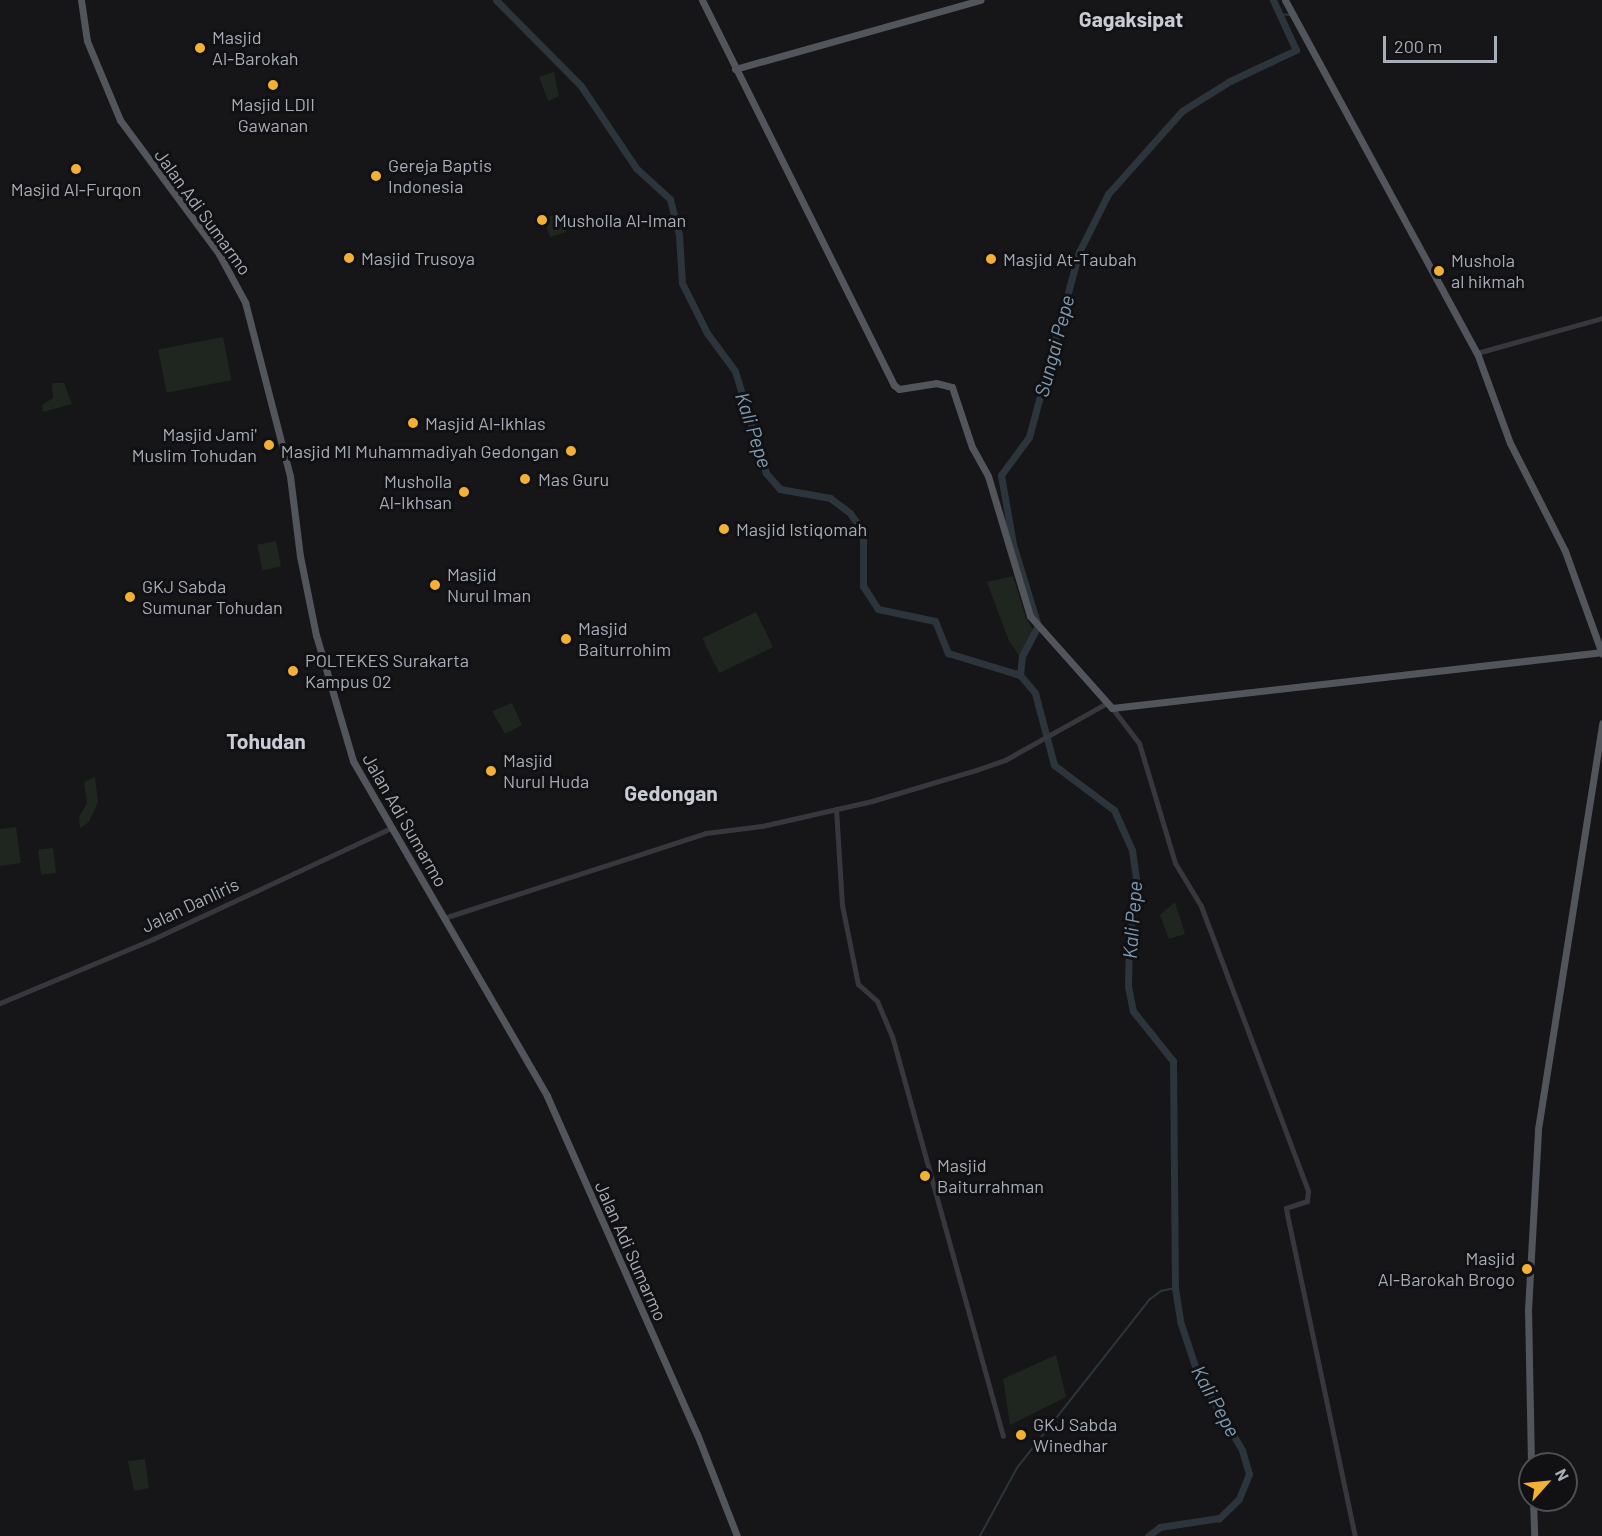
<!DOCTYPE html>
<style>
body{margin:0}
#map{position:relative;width:1602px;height:1536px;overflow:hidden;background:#161618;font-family:Barlow,sans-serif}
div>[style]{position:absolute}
.green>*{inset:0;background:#1e261f;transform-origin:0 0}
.stream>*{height:1.5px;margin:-0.75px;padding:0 0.75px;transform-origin:0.75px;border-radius:0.75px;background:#2c353c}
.river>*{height:7px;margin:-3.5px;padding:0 3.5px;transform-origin:3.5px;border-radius:3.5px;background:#2c353c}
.minor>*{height:5px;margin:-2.5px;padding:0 2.5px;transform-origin:2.5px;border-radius:2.5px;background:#37383d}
.major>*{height:7px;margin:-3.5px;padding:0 3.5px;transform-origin:3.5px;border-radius:3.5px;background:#53555c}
.dots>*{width:16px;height:16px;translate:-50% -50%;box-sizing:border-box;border:3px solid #111113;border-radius:50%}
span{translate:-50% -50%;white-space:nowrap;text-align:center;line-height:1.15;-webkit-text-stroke:6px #111113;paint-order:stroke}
.poi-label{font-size:18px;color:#a8adb8}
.left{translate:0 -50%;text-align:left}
.right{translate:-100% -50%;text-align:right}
.street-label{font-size:18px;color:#a8adb8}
.water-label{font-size:20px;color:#7f9bb3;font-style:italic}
.quarter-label{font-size:21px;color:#c9ccd4;font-weight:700}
.north{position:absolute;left:1518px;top:1452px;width:60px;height:60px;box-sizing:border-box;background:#111113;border:2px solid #4d4f55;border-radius:50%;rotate:63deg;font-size:16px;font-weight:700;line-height:24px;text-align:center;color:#a8adb8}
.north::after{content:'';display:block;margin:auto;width:21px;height:27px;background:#f2b134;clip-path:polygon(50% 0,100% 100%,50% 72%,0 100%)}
.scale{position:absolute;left:1383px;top:36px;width:114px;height:27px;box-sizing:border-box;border:3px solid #a8adb8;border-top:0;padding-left:8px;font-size:18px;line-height:21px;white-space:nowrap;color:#a8adb8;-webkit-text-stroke:4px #111113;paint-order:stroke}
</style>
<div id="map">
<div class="green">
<i style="clip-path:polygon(554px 72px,559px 96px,548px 101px,539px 77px)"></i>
<i style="left:560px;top:213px;width:20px;height:17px;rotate:72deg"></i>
<i style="left:223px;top:337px;width:44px;height:66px;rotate:79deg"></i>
<i style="clip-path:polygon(52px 383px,64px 383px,72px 404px,43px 412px,42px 405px,53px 398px)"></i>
<i style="left:276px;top:541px;width:26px;height:19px;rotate:79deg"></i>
<i style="clip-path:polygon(1013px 576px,1026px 618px,1034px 631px,1020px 657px,1009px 641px,987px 582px)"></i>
<i style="left:756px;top:612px;width:39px;height:60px;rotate:64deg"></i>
<i style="clip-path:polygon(512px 703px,522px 725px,505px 734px,492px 711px)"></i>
<i style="clip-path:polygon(95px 777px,98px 802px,89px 822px,80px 828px,79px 817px,87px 803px,84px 782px)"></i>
<i style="clip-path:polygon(16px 827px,21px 863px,0 866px,0 829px)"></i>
<i style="left:53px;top:848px;width:25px;height:15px;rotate:83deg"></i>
<i style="clip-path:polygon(1175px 902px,1185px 934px,1169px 939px,1160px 915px)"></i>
<i style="clip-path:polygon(1056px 1355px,1066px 1397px,1010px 1425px,1003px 1379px)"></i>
<i style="clip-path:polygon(145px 1459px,149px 1488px,134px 1491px,128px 1461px)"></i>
</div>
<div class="stream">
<i style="left:1279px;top:14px;width:11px;rotate:5deg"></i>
<i style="left:980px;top:1536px;width:77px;rotate:-61.4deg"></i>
<i style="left:1017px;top:1468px;width:214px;rotate:-51.8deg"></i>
<i style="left:1149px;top:1300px;width:15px;rotate:-37deg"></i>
<i style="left:1161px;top:1291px;width:14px;rotate:-12deg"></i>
</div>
<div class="river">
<i style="left:496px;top:0;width:121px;rotate:45.3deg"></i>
<i style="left:581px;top:86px;width:99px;rotate:56.1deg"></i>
<i style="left:636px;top:168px;width:46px;rotate:42.4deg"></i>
<i style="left:670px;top:199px;width:37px;rotate:76deg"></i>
<i style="left:679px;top:235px;width:48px;rotate:86.4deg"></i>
<i style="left:682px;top:283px;width:56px;rotate:63.4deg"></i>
<i style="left:707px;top:333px;width:47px;rotate:53.6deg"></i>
<i style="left:735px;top:371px;width:107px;rotate:73.1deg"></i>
<i style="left:766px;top:473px;width:21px;rotate:49deg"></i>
<i style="left:780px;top:489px;width:51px;rotate:10.2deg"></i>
<i style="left:830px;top:498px;width:25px;rotate:37deg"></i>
<i style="left:850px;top:513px;width:23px;rotate:56deg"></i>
<i style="left:863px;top:532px;width:54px;rotate:90deg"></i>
<i style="left:863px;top:586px;width:27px;rotate:57deg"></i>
<i style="left:878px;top:609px;width:58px;rotate:11.9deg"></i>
<i style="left:935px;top:621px;width:35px;rotate:68deg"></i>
<i style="left:948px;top:653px;width:75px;rotate:17deg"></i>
<i style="left:1020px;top:675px;width:23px;rotate:50deg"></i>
<i style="left:1035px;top:693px;width:74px;rotate:75.2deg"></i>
<i style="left:1054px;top:765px;width:75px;rotate:36.9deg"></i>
<i style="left:1114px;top:810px;width:44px;rotate:65.8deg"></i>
<i style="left:1132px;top:850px;width:34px;rotate:82deg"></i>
<i style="left:1137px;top:884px;width:58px;rotate:98deg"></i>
<i style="left:1129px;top:941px;width:45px;rotate:91.3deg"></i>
<i style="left:1128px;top:986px;width:25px;rotate:79deg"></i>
<i style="left:1133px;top:1011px;width:64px;rotate:51.3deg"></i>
<i style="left:1173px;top:1061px;width:227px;rotate:89.5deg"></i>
<i style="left:1175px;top:1288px;width:36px;rotate:81deg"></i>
<i style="left:1181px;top:1324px;width:54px;rotate:71.6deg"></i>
<i style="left:1198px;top:1375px;width:87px;rotate:59.6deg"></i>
<i style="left:1242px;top:1450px;width:25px;rotate:74deg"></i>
<i style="left:1249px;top:1474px;width:27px;rotate:112deg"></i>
<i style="left:1239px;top:1499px;width:28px;rotate:136deg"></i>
<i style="left:1219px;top:1518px;width:60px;rotate:171.3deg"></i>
<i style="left:1160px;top:1527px;width:15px;rotate:143deg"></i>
<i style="left:1020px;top:675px;width:19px;rotate:-84deg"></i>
<i style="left:1022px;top:656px;width:34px;rotate:-62deg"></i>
<i style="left:1038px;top:626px;width:86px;rotate:-107deg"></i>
<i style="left:1013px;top:544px;width:70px;rotate:-99.9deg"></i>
<i style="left:1001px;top:475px;width:47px;rotate:-53.6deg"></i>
<i style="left:1029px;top:437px;width:192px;rotate:-74.9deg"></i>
<i style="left:1079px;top:252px;width:65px;rotate:-63.4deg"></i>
<i style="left:1108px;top:194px;width:111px;rotate:-48.3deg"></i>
<i style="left:1182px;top:111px;width:57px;rotate:-32deg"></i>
<i style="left:1230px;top:81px;width:73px;rotate:-25.2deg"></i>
<i style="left:1296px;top:50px;width:55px;rotate:-114.7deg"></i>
</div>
<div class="minor">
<i style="left:1477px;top:353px;width:130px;rotate:-15.6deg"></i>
<i style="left:1112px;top:708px;width:44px;rotate:52.4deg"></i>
<i style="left:1139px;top:743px;width:125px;rotate:73.3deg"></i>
<i style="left:1175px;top:863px;width:50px;rotate:58.8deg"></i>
<i style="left:1201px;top:906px;width:304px;rotate:69.4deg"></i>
<i style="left:1308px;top:1191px;width:10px;rotate:96deg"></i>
<i style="left:1307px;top:1201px;width:22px;rotate:162deg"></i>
<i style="left:1286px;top:1208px;width:11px;rotate:80deg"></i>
<i style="left:1288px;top:1219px;width:324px;rotate:78.1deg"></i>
<i style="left:836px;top:809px;width:96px;rotate:86.4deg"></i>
<i style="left:842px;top:905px;width:81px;rotate:78.6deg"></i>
<i style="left:858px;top:984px;width:25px;rotate:42deg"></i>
<i style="left:877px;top:1001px;width:38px;rotate:67deg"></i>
<i style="left:892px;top:1036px;width:415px;rotate:74.5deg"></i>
<i style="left:444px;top:918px;width:275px;rotate:-18deg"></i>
<i style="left:706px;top:833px;width:56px;rotate:-7.1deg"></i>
<i style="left:762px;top:826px;width:113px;rotate:-12.8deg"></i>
<i style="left:872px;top:801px;width:109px;rotate:-16.6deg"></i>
<i style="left:976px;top:770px;width:31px;rotate:-19deg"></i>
<i style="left:1005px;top:760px;width:117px;rotate:-29.2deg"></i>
<i style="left:0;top:1003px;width:166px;rotate:-22.7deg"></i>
<i style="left:153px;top:939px;width:263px;rotate:-25deg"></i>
</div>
<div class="major">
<i style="left:81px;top:0;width:41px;rotate:81.7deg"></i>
<i style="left:87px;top:41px;width:86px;rotate:67.3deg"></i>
<i style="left:120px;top:120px;width:167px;rotate:53.5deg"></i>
<i style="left:219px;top:254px;width:55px;rotate:61.6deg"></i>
<i style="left:245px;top:302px;width:180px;rotate:75.5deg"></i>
<i style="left:290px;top:476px;width:81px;rotate:82.9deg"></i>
<i style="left:300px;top:556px;width:81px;rotate:78.6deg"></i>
<i style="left:316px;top:635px;width:131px;rotate:73.6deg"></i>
<i style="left:353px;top:761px;width:387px;rotate:59.9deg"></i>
<i style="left:547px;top:1096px;width:370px;rotate:66.1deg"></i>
<i style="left:697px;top:1434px;width:110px;rotate:68.6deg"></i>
<i style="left:702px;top:0;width:430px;rotate:63.5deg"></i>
<i style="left:894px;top:385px;width:6px;rotate:39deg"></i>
<i style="left:899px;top:389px;width:37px;rotate:-9deg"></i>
<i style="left:936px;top:383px;width:16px;rotate:14deg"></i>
<i style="left:952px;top:387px;width:63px;rotate:71.6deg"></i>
<i style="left:972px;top:447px;width:33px;rotate:61deg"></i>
<i style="left:988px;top:476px;width:146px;rotate:73.3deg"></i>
<i style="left:1030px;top:616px;width:123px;rotate:48.3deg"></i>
<i style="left:1112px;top:708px;width:492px;rotate:-6.5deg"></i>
<i style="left:1285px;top:0;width:402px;rotate:61.5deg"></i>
<i style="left:1477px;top:353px;width:96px;rotate:69.9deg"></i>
<i style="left:1510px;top:443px;width:121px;rotate:63deg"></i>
<i style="left:1565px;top:551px;width:109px;rotate:70.2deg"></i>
<i style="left:735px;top:69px;width:255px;rotate:-15.7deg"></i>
<i style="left:1531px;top:1464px;width:154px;rotate:-91.1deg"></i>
<i style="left:1528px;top:1310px;width:181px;rotate:-86.8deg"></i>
<i style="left:1538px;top:1129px;width:411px;rotate:-81deg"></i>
<i style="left:1533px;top:1500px;width:36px;rotate:88deg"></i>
</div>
<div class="dots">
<i style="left:200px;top:48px;background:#f2b134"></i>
<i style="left:273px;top:85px;background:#f2b134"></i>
<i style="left:76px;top:169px;background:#f2b134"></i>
<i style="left:376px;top:176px;background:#f2b134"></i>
<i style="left:542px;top:220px;background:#f2b134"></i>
<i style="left:349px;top:258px;background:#f2b134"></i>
<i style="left:991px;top:259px;background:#f2b134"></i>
<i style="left:1439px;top:271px;background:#f2b134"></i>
<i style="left:413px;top:423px;background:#f2b134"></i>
<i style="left:269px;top:445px;background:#f2b134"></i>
<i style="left:571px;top:451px;background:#f2b134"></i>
<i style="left:525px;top:479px;background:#f2b134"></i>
<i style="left:464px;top:492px;background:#f2b134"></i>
<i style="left:724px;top:529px;background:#f2b134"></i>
<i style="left:435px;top:585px;background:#f2b134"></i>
<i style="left:130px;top:597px;background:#f2b134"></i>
<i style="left:566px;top:639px;background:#f2b134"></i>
<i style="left:293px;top:671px;background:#f2b134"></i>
<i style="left:491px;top:771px;background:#f2b134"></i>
<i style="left:925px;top:1176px;background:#f2b134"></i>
<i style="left:1527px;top:1269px;background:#f2b134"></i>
<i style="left:1021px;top:1435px;background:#f2b134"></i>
</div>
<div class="poi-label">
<span class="left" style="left:212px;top:48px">Masjid<br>Al-Barokah</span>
<span style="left:273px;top:115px">Masjid LDII<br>Gawanan</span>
<span class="left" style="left:388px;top:176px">Gereja Baptis<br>Indonesia</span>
<span style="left:76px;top:189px">Masjid Al-Furqon</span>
<span class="left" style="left:554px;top:220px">Musholla Al-Iman</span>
<span class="left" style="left:361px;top:258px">Masjid Trusoya</span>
<span class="left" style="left:1003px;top:259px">Masjid At-Taubah</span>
<span class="left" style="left:1451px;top:271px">Mushola<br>al hikmah</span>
<span class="left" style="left:425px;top:423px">Masjid Al-Ikhlas</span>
<span class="right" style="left:257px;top:445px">Masjid Jami'<br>Muslim Tohudan</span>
<span class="right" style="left:559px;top:451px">Masjid MI Muhammadiyah Gedongan</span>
<span class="left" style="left:538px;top:479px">Mas Guru</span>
<span class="right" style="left:452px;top:492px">Musholla<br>Al-Ikhsan</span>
<span class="left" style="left:736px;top:529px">Masjid Istiqomah</span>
<span class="left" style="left:447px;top:585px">Masjid<br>Nurul Iman</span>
<span class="left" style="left:142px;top:597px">GKJ Sabda<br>Sumunar Tohudan</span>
<span class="left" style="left:578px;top:639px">Masjid<br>Baiturrohim</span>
<span class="left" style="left:305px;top:671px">POLTEKES Surakarta<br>Kampus 02</span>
<span class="left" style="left:503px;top:771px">Masjid<br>Nurul Huda</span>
<span class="left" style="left:937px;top:1176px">Masjid<br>Baiturrahman</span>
<span class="right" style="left:1515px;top:1269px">Masjid<br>Al-Barokah Brogo</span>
<span class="left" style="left:1033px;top:1435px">GKJ Sabda<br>Winedhar</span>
</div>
<div class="street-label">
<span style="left:203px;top:212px;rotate:54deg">Jalan Adi Sumarmo</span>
<span style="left:405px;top:820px;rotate:60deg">Jalan Adi Sumarmo</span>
<span style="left:190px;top:905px;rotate:-25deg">Jalan Danliris</span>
<span style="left:631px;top:1251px;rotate:66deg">Jalan Adi Sumarmo</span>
</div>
<div class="water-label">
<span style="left:1054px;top:346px;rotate:-75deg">Sungai Pepe</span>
<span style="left:754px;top:430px;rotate:72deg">Kali Pepe</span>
<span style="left:1132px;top:920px;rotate:-86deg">Kali Pepe</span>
<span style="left:1216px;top:1401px;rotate:61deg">Kali Pepe</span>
</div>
<div class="quarter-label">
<span style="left:1131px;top:19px">Gagaksipat</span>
<span style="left:266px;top:741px">Tohudan</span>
<span style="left:671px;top:793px">Gedongan</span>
</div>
<div class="north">N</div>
<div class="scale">200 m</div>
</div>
